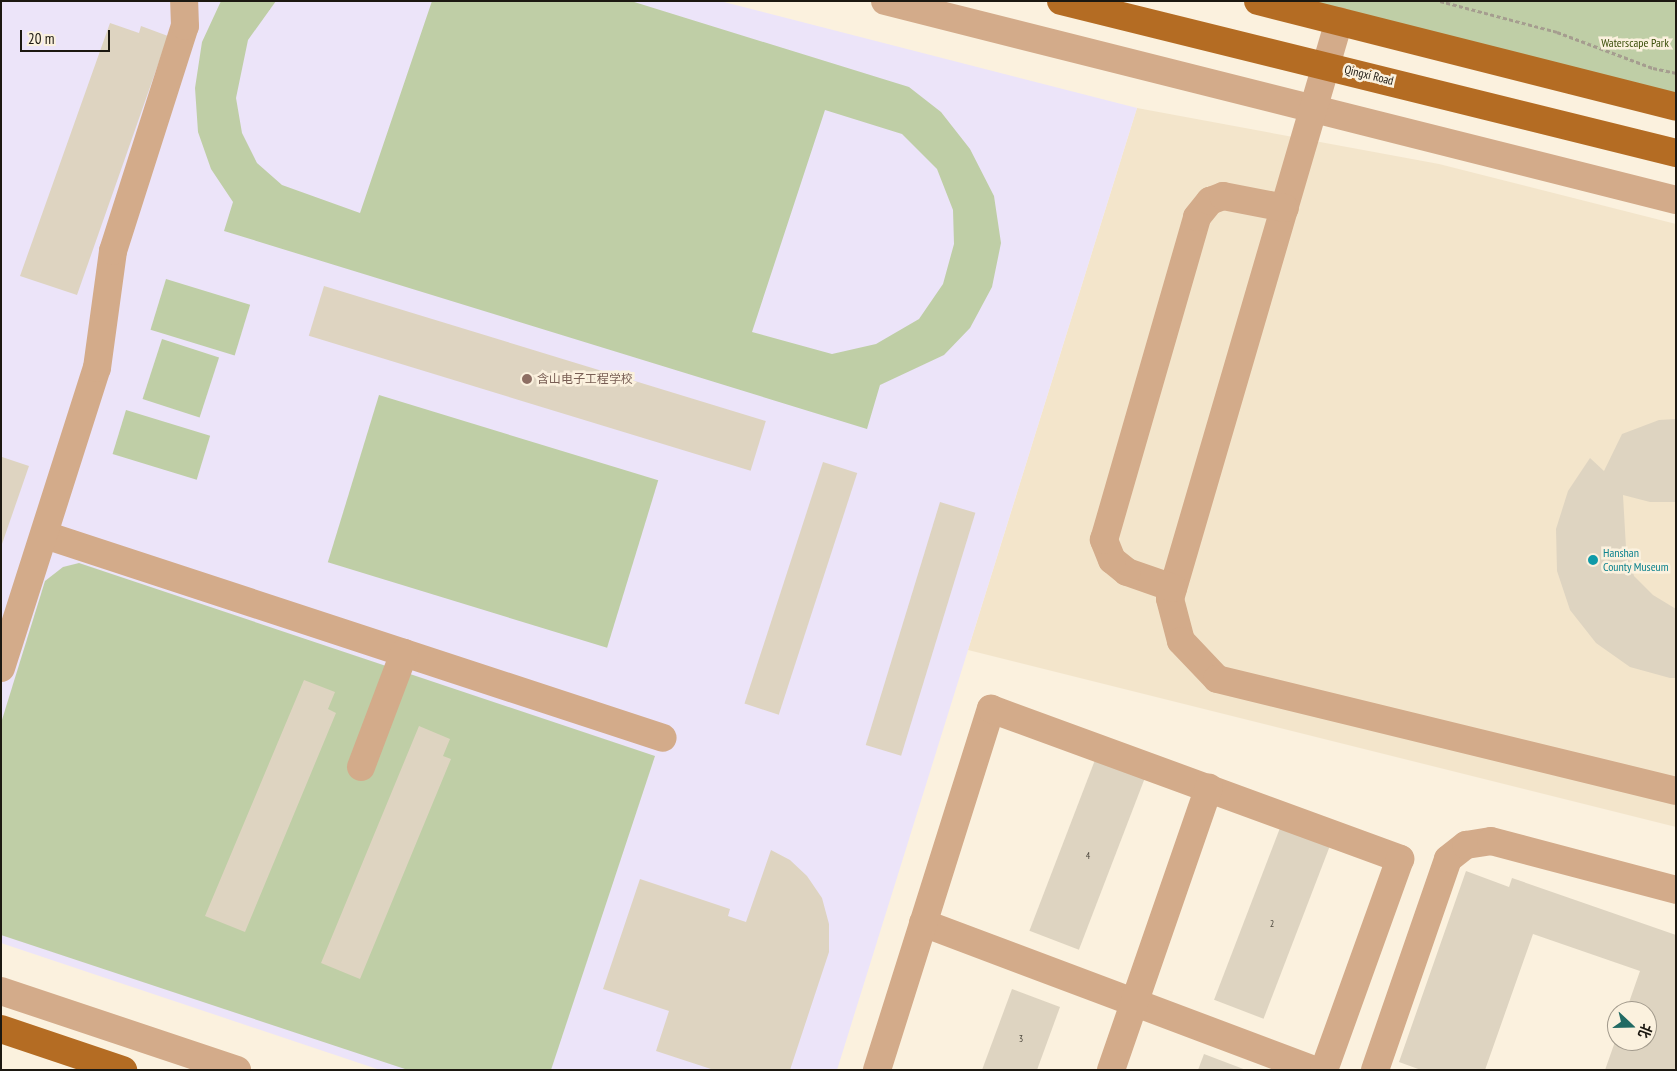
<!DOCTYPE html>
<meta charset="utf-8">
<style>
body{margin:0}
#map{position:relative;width:1677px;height:1071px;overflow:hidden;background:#fbf1de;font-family:"PT Sans Narrow","Noto Sans SC",sans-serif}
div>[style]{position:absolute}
.built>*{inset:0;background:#f3e5cb}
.education>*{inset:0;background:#ece4f9}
.green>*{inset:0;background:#bfcea6;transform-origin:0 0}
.building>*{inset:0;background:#ded4c1;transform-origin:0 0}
.path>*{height:3px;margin-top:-1.5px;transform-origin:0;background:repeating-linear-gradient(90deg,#a59d8f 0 4px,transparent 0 6.5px)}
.minor>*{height:28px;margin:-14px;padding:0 14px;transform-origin:14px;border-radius:14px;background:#d3ab8a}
.major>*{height:28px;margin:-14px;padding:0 14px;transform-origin:14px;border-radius:14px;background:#b46c23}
.dots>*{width:14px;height:14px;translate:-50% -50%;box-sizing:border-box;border:2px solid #fbf1de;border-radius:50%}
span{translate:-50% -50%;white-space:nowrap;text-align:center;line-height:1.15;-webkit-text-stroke:5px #fbf1de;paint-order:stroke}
.number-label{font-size:10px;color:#4c473d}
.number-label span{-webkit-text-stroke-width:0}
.park-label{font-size:12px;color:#3b4e0a}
.street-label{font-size:12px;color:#1c1811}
.education-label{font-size:12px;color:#785e54}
.left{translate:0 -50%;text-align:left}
.culture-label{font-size:12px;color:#0d838f}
.frame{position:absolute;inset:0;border:2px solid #1c1811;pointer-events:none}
.north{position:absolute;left:1607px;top:1001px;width:50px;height:50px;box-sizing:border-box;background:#fbf1de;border:1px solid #a29a8c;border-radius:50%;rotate:111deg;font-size:14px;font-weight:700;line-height:20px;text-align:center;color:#1c1811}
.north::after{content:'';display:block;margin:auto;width:18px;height:22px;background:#216a63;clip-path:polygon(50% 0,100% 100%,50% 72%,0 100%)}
.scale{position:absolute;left:20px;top:30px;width:90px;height:22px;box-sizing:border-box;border:2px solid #1c1811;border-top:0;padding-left:6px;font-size:15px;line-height:18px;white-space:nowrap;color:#1c1811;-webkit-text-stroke:4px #fbf1de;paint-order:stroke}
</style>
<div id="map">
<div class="built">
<i style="clip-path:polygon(1137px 108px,1439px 164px,1676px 224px,1676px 827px,968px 650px)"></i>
</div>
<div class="education">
<i style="clip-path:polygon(1px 1px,720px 1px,1137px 108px,837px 1070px,380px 1070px,1px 943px)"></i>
</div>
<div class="green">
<i style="clip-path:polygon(evenodd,221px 1px,276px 1px,248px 40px,236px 98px,242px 133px,257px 163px,282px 185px,360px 213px,432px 1px,631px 1px,909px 87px,941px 112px,970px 149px,994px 196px,1001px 243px,992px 287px,970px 328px,944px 355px,880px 385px,867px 429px,224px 231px,233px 202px,211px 169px,198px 132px,195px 88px,202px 42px,221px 1px,825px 110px,902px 134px,937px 169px,953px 210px,954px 244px,943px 284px,919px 319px,876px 344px,832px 354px,752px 332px,825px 110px)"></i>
<i style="clip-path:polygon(1302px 1px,1676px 1px,1676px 96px)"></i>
<i style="left:166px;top:279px;width:88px;height:53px;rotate:17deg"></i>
<i style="left:162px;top:339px;width:60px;height:63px;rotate:18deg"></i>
<i style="left:379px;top:395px;width:292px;height:175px;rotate:17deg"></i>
<i style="left:126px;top:410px;width:88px;height:46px;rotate:17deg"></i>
<i style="clip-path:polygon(79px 563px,655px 756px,551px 1070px,408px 1070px,1px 935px,1px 723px,45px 581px,63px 567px)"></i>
</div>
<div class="building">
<i style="clip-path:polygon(110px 23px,139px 33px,141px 26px,168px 36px,77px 295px,20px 276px)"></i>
<i style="left:324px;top:286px;width:462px;height:52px;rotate:17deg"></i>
<i style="clip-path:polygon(1676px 419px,1676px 502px,1650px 502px,1623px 495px,1626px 548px,1634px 576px,1653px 595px,1676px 609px,1676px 678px,1670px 678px,1630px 667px,1596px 643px,1570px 610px,1557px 571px,1556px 529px,1568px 491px,1590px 458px,1604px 471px,1622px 434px,1659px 420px)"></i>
<i style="clip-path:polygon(2px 457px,29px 466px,2px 544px,1px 459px)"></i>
<i style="left:823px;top:462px;width:36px;height:254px;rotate:18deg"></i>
<i style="left:940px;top:502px;width:37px;height:254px;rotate:17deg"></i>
<i style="clip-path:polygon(304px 680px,335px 692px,328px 709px,336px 713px,245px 932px,205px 916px)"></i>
<i style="clip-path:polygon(419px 726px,450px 739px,443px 756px,451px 759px,360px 979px,321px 963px)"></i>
<i style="left:1095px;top:760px;width:53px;height:183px;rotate:21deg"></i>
<i style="left:1280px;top:828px;width:53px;height:184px;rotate:21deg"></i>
<i style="clip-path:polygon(771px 850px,790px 860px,807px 876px,822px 898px,829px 924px,829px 952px,790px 1070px,714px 1070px,656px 1051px,669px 1011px,603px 989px,640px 879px,730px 909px,728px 916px,746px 922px)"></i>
<i style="clip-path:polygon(1466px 871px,1509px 887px,1512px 878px,1676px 935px,1676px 1070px,1605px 1070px,1617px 1036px,1617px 1041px,1647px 1041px,1647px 1011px,1626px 1011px,1640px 971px,1533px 934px,1485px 1070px,1421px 1070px,1399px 1062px)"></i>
<i style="clip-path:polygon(1012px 989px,1060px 1007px,1037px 1070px,982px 1070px)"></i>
<i style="clip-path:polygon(1204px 1054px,1246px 1070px,1198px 1070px)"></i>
</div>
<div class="path">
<i style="left:1440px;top:1px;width:121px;rotate:14.8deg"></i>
<i style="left:1557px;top:32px;width:103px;rotate:20.6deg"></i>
<i style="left:1653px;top:68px;width:24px;rotate:12deg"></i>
</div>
<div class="minor">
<i style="left:885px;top:1px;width:816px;rotate:14.12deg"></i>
<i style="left:1339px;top:21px;width:602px;rotate:106.3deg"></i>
<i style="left:1170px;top:599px;width:43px;rotate:75.3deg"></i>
<i style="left:1181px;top:641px;width:52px;rotate:46.5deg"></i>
<i style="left:1217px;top:679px;width:472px;rotate:13.7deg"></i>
<i style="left:45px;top:535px;width:650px;rotate:18.18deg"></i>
<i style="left:1173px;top:588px;width:49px;rotate:-160.8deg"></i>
<i style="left:1127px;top:572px;width:19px;rotate:-141deg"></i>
<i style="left:1112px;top:560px;width:22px;rotate:-112deg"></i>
<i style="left:1104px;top:540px;width:336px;rotate:-73.9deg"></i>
<i style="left:1197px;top:217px;width:21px;rotate:-51deg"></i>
<i style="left:1210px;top:201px;width:14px;rotate:-21deg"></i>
<i style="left:1223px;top:196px;width:63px;rotate:11deg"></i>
<i style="left:1px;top:668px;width:315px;rotate:-72.3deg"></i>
<i style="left:97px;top:368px;width:118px;rotate:-82.2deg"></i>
<i style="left:113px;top:251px;width:236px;rotate:-72.3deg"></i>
<i style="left:185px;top:26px;width:25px;rotate:-92deg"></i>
<i style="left:361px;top:767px;width:122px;rotate:-69.3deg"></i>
<i style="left:923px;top:923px;width:418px;rotate:20.6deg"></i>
<i style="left:1px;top:991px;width:249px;rotate:18.5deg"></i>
<i style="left:877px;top:1070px;width:379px;rotate:-72.5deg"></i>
<i style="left:991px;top:709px;width:436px;rotate:20.1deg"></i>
<i style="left:1400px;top:859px;width:224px;rotate:109.8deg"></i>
<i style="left:1111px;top:1070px;width:299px;rotate:-70.9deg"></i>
<i style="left:1375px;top:1070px;width:223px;rotate:-70.9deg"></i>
<i style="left:1448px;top:859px;width:23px;rotate:-38deg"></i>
<i style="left:1466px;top:845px;width:25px;rotate:-9deg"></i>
<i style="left:1491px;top:841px;width:191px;rotate:14.8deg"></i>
</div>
<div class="major">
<i style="left:1061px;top:1px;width:634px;rotate:13.88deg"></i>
<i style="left:1258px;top:1px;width:431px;rotate:14.2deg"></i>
<i style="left:1px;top:1029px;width:129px;rotate:18.6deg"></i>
</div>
<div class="dots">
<i style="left:527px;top:379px;background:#8d6e63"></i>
<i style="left:1593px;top:560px;background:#0f9aa8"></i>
</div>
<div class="number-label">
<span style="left:1088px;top:856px">4</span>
<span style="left:1272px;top:924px">2</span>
<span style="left:1021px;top:1039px">3</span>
</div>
<div class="park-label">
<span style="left:1635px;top:43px">Waterscape Park</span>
</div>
<div class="street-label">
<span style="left:1369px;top:75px;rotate:14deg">Qingxi Road</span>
</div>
<div class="education-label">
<span class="left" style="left:537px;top:379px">含山电子工程学校</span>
</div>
<div class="culture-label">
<span class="left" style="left:1603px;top:560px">Hanshan<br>County Museum</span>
</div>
<div class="frame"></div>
<div class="north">北</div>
<div class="scale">20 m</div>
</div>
